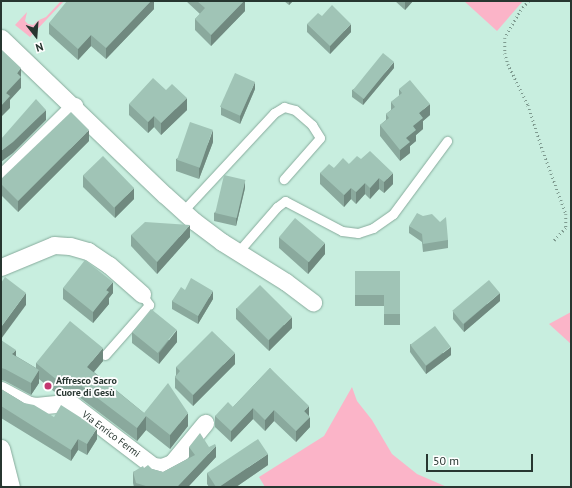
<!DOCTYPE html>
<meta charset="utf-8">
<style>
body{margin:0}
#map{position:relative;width:572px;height:488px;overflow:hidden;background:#c8eedf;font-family:"PT Sans",sans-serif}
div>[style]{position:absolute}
.green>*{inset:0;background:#fbb4c8}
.path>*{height:2.5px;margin-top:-1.25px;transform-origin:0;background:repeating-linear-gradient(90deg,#7e9a8f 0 1px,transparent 0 4px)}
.roads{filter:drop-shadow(0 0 1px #87ab9c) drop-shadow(0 0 1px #87ab9c)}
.lane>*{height:9px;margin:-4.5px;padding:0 4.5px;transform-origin:4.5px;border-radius:4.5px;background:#fff}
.street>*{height:17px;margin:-8.5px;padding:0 8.5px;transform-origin:8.5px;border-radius:8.5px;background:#fff}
.wall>*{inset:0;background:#8aa99d}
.shaded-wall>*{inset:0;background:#70897f}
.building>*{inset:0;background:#a0c4b6;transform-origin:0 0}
.dots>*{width:11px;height:11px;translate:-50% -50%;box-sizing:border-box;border:2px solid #fff;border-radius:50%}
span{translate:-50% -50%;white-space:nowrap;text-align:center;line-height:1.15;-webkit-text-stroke:3.5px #fff;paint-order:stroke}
.poi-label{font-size:10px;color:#273630;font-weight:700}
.left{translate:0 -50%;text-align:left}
.street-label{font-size:10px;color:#273630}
.frame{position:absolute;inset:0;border:2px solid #273630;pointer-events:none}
.north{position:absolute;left:16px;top:16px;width:40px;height:40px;-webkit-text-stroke:3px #fff;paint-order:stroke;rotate:163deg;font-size:11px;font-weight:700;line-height:16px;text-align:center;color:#273630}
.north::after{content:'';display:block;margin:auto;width:14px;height:18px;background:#273630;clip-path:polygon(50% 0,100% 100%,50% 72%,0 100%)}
.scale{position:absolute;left:426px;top:454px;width:107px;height:18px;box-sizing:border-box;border:2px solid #273630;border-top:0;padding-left:5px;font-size:12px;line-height:14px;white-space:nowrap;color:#273630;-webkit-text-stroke:3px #fff;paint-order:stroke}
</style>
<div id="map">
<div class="green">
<i style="clip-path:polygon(61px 1px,64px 1px,30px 37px,15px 25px,27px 12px,25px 21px,28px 24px,33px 25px,39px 20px,46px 17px)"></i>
<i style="clip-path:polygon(464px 1px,523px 1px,497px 31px)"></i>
<i style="clip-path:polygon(571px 312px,571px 344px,549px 324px)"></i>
<i style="clip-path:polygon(352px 387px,357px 401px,372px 420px,392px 454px,417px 474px,447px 487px,265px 487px,259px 477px,324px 436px)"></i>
</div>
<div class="path">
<i style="left:529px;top:1px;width:12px;rotate:132deg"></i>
<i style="left:521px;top:10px;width:32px;rotate:120deg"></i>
<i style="left:505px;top:38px;width:15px;rotate:90deg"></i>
<i style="left:505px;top:53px;width:11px;rotate:75deg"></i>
<i style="left:508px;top:64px;width:46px;rotate:64deg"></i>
<i style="left:528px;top:105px;width:48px;rotate:71.9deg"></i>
<i style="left:543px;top:151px;width:67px;rotate:69.9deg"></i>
<i style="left:566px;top:214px;width:14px;rotate:90deg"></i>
<i style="left:566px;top:228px;width:19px;rotate:133deg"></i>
</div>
<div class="roads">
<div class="lane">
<i style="left:183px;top:211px;width:134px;rotate:-47.1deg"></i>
<i style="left:274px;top:113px;width:12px;rotate:-31deg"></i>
<i style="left:284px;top:107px;width:11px;rotate:15deg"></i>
<i style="left:295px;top:110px;width:23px;rotate:41deg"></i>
<i style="left:312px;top:125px;width:15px;rotate:58deg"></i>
<i style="left:320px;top:138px;width:55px;rotate:131.3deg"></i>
<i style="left:238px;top:252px;width:60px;rotate:-49.1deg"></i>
<i style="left:277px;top:207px;width:10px;rotate:-37deg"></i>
<i style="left:285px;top:201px;width:64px;rotate:27.8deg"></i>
<i style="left:342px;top:231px;width:16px;rotate:7deg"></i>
<i style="left:358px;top:233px;width:16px;rotate:-18deg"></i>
<i style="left:373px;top:228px;width:24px;rotate:-35deg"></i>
<i style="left:393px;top:214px;width:91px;rotate:-53.5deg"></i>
<i style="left:105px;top:355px;width:67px;rotate:-48.7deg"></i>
<i style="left:149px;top:305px;width:13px;rotate:-122deg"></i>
</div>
<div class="street">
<i style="left:1px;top:38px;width:227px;rotate:43.8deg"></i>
<i style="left:165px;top:195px;width:39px;rotate:42deg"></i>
<i style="left:194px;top:221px;width:35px;rotate:37deg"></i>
<i style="left:222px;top:242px;width:75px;rotate:32deg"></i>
<i style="left:286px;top:282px;width:34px;rotate:37deg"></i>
<i style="left:1px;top:178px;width:103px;rotate:-44.6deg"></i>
<i style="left:1px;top:267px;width:57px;rotate:-22.5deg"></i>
<i style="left:54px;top:245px;width:16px;rotate:4deg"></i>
<i style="left:70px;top:246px;width:19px;rotate:16deg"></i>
<i style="left:88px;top:251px;width:25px;rotate:34deg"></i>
<i style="left:109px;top:265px;width:44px;rotate:41.3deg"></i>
<i style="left:1px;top:390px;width:32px;rotate:28deg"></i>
<i style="left:29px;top:405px;width:7px;rotate:8deg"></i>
<i style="left:36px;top:406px;width:27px;rotate:-6deg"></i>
<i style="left:63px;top:403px;width:10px;rotate:11deg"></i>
<i style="left:73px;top:405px;width:101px;rotate:37.3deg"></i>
<i style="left:153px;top:466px;width:9px;rotate:6deg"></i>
<i style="left:162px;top:467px;width:11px;rotate:-22deg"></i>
<i style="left:172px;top:463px;width:52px;rotate:-50.5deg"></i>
<i style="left:1px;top:448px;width:40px;rotate:75.6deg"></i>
</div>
</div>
<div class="wall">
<i style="clip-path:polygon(154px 1px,154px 9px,106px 59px,91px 46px,78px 60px,49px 34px,49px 23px)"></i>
<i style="clip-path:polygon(186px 1px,245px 1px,245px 11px,211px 46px,195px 30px,195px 19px,200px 14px)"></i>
<i style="clip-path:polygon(284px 1px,293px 1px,289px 5px)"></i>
<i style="clip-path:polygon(395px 1px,413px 1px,405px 10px)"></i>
<i style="clip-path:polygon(307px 24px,351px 32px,330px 54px,307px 32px)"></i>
<i style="clip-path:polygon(394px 68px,363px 105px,352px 97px,352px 90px)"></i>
<i style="clip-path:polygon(255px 89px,240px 124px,221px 115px,221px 107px)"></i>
<i style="clip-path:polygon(399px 89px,430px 115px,423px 121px,423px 129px,416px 135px,416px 141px,410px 146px,410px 153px,400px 161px,380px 136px,380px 125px,386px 120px,386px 114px,391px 110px,391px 102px,399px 96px)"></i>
<i style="clip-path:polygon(129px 104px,187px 110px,161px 135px,154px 127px,148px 133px,129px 115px)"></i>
<i style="clip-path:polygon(89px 141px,18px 212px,1px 195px,1px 179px)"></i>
<i style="clip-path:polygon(213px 142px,199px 179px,176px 171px,176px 159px)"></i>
<i style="clip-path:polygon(361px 159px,393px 184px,384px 193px,379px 189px,370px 199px,365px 194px,356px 204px,351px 199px,344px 207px,320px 184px,320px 173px,334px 168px,349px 164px)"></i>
<i style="clip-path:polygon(83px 175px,134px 199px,115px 218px,83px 187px)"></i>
<i style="clip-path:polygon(245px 188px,236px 226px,214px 221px,214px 213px)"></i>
<i style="clip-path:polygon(409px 226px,448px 240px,448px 248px,423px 252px,422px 242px,409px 233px)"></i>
<i style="clip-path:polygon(131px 235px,190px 237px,157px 274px,131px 246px)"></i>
<i style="clip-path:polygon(279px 237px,325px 254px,308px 274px,279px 248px)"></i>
<i style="clip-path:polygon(355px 271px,400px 271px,400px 325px,384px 325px,384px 306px,355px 306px)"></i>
<i style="clip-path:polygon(63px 288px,113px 293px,109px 298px,109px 304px,93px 323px,63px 299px)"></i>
<i style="clip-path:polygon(185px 290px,213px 299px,198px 324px,172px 309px,172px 301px)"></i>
<i style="clip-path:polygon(500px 301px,464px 332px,453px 319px,453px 311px)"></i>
<i style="clip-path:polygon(236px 308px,292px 328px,269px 351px,236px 319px)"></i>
<i style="clip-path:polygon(132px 332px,177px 342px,159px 364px,132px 343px)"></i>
<i style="clip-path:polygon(1px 340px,16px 356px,36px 368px,36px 363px,103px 361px,94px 372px,144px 413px,188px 426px,170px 449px,146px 430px,137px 441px,79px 397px,68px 392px,57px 394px,39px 379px,39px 383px,31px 395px,5px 381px,1px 380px)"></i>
<i style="clip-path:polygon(410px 344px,451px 355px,426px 374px,410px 352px)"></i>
<i style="clip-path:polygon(235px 364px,193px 406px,175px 388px,175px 377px,176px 375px,176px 367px)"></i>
<i style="clip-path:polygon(270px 368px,309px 416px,310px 427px,296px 442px,274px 421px,265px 431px,253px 419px,231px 442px,215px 427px,215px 416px,233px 407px)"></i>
<i style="clip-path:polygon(1px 389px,24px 403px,97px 439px,87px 455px,78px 450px,71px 461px,1px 418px)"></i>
<i style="clip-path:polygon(189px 447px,216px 457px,188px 487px,134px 487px,133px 483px,133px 472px,144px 468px,152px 469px,163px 472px,189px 458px)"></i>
<i style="clip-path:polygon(268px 465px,236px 487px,209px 487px,207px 484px,207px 473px)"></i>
</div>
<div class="shaded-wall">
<i style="clip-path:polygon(151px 1px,154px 1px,154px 9px,106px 59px,106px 48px)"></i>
<i style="clip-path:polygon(244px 1px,245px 1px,245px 11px,211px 46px,211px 35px)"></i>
<i style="clip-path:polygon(289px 1px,293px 1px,289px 5px)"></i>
<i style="clip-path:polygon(405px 1px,413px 1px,405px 10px)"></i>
<i style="clip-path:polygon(351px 24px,351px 32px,330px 54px,330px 46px)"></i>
<i style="clip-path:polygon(91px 35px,91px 46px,78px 60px,78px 49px)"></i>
<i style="clip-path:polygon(394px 62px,394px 68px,363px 105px,363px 99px)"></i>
<i style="clip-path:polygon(21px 68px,21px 88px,10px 100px,10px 108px,1px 117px,1px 106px,6px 93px,17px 73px)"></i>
<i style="clip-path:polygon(255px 82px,255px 89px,240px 124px,240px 116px)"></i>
<i style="clip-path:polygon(187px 98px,187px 110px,161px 135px,161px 123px)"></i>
<i style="clip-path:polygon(430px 104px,430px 115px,423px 121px,423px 129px,416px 135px,416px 141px,410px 146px,410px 153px,400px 161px,400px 150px,406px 138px,413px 126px,419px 113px)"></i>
<i style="clip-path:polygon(46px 110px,46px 120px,13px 153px,1px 162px,1px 151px)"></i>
<i style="clip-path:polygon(154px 116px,154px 127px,148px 133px,148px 122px)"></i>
<i style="clip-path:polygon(89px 130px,89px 141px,18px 212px,18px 201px)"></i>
<i style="clip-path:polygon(213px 130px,213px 142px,199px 179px,199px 168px)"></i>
<i style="clip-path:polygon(393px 173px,393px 184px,384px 193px,384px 182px)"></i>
<i style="clip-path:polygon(379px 178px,379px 189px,370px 199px,370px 188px)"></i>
<i style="clip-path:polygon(245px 180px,245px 188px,236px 226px,236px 219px)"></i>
<i style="clip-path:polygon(365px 183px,365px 194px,356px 204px,356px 192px)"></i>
<i style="clip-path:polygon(134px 188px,134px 199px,115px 218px,115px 207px)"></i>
<i style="clip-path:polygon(351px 188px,351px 199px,344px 207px,344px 195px)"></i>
<i style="clip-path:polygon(190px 225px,190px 237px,157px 274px,157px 262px)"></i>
<i style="clip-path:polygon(325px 243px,325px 254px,308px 274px,308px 262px)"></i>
<i style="clip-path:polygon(113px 282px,113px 293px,109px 298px,109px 304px,93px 323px,93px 312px,106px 290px)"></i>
<i style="clip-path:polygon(213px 291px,213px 299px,198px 324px,198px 316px)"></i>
<i style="clip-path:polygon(26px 293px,26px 305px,1px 339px,1px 327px)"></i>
<i style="clip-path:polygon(500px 293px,500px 301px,464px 332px,464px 324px)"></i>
<i style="clip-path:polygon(292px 317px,292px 328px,269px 351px,269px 340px)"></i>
<i style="clip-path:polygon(177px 330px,177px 342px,159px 364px,159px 353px)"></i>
<i style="clip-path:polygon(451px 347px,451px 355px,426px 374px,426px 366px)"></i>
<i style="clip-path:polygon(103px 348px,103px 361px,87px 380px,87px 367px)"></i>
<i style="clip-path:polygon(16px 350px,16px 363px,12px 354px)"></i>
<i style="clip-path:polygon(235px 353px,235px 364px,193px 406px,193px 395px)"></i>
<i style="clip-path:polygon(39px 370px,39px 383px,31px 395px,31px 383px)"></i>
<i style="clip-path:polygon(309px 406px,309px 417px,304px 411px)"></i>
<i style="clip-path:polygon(253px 408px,253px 419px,231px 442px,231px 431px)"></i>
<i style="clip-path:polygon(274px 410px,274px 421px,265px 431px,265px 420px)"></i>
<i style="clip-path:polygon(188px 413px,188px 426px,170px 449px,170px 435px)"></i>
<i style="clip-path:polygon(146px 416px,146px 430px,137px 441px,137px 428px)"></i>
<i style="clip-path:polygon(310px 417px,310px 427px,296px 442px,296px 431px)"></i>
<i style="clip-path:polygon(97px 428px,97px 439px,87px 455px,87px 444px)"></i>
<i style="clip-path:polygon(78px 439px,78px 450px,71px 461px,71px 450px)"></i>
<i style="clip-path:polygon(216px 446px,216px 457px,188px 487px,178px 487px,178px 486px)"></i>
<i style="clip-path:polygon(268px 454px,268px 465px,236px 487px,219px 487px)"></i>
</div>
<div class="building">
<i style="clip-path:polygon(67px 1px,151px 1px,106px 48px,91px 35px,78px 49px,49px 23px)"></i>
<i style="clip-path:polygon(197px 1px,244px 1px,211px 35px,195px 19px,205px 8px)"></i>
<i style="clip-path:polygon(332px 5px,351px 24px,330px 46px,307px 24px,318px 13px,322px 16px)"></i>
<i style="clip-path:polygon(2px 50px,21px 68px,17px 73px,21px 77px,6px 93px,10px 96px,1px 106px,1px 51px)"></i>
<i style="left:383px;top:53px;width:14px;height:48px;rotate:39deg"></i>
<i style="left:235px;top:73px;width:22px;height:37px;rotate:24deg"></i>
<i style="clip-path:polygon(153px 78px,166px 90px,172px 84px,187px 98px,161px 123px,154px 116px,148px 122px,129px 104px)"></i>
<i style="clip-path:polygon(410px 80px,430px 104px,419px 113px,423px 118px,413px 126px,416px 130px,406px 138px,410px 142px,400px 150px,380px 125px,389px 118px,386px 114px,395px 107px,391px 102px,402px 93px,399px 89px)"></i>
<i style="clip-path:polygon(36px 99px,46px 110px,13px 142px,1px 151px,1px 139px)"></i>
<i style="clip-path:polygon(71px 112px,89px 130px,18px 201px,1px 184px,1px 179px)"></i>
<i style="left:190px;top:122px;width:24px;height:40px;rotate:19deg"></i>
<i style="clip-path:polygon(370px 151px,393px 173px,384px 182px,379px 178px,370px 188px,365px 183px,356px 192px,351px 188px,344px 195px,320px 173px,329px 164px,334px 168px,343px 158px,349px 164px,357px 156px,361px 159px)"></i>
<i style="left:103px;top:156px;width:45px;height:28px;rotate:46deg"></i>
<i style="left:224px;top:175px;width:22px;height:39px;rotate:13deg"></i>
<i style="clip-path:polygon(417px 213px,423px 216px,432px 214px,440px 222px,446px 217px,448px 240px,423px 244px,422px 234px,409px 226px)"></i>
<i style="left:295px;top:218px;width:39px;height:25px;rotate:40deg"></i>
<i style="clip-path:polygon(145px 222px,190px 225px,157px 262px,131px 235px)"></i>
<i style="clip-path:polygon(85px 260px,113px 282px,106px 290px,109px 292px,93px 312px,63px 288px)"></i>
<i style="clip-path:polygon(355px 271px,400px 271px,400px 314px,384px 314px,384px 295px,355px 295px)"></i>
<i style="clip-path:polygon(5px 277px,26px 293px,1px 327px,1px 283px)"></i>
<i style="clip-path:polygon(191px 278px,213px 291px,198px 316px,172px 301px,181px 287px,185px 290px)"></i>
<i style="left:489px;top:280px;width:17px;height:48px;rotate:50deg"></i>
<i style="left:260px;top:285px;width:45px;height:33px;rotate:45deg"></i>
<i style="left:151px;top:309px;width:33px;height:30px;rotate:39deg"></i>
<i style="clip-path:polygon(70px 321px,103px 348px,87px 367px,144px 413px,168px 383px,188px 413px,170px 435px,146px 416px,137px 428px,79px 384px,68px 379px,57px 380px,36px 363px)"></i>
<i style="left:435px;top:326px;width:26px;height:31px;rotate:53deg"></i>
<i style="clip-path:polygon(212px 331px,235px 353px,193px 395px,175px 377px,180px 371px,176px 367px)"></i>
<i style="clip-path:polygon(1px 340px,16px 350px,12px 354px,39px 370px,31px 383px,5px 369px,1px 368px)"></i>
<i style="clip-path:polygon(270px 368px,309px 406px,304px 411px,310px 417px,296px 431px,274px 410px,265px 420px,253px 408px,231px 431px,215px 416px,228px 402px,233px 407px)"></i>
<i style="clip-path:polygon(1px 389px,24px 403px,34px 405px,54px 417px,61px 405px,97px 428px,87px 444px,78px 439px,71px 450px,1px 406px)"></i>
<i style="clip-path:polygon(200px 433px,209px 447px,215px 444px,216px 446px,178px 486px,180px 487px,149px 487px,136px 483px,133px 472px,143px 466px,144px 468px,148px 465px,152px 469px,163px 472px,195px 455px,189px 447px)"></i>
<i style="clip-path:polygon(258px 439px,268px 454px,219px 487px,216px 487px,207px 473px)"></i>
</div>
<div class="dots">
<i style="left:48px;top:386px;background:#c33870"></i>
</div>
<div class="poi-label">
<span class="left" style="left:56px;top:386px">Affresco Sacro<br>Cuore di Gesù</span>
</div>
<div class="street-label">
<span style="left:111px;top:434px;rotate:37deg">Via Enrico Fermi</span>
</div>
<div class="frame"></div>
<div class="north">N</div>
<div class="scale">50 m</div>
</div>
